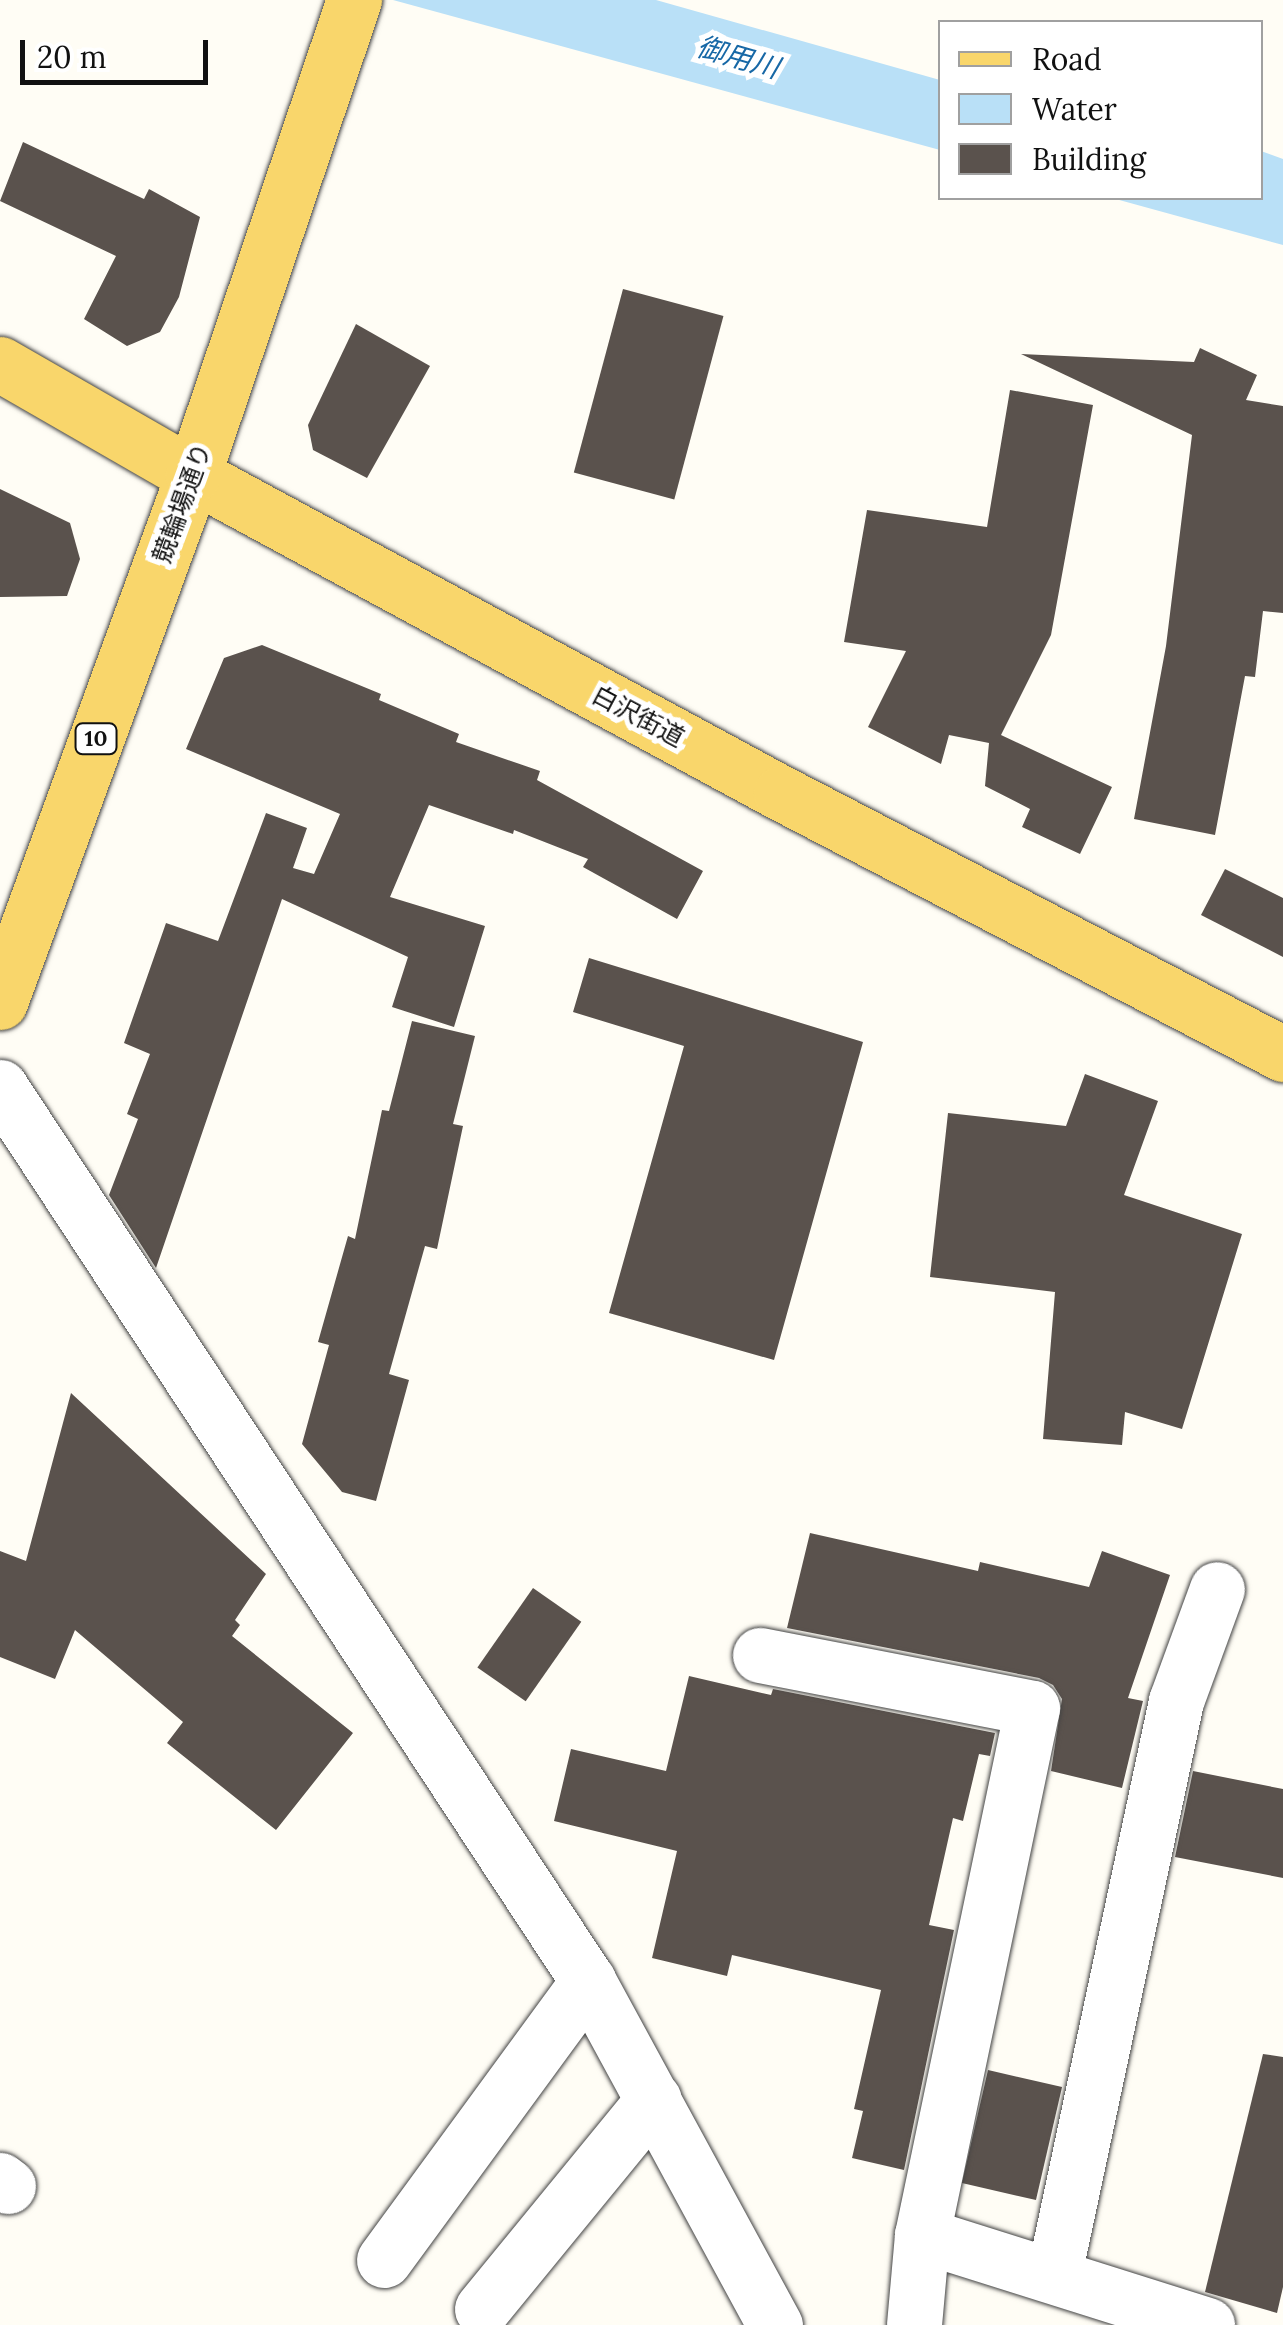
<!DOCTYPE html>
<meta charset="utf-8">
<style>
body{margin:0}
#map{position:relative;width:1283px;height:2325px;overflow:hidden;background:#fffdf5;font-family:Lora,"Noto Sans JP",serif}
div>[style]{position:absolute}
.water>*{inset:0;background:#b9e0f7}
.building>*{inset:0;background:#5a524d;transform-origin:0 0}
.roads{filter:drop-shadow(0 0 2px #444) drop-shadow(0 0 2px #444)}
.minor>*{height:55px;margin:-27.5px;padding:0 27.5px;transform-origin:27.5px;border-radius:27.5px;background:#fff}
.major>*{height:55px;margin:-27.5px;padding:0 27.5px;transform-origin:27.5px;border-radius:27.5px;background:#f9d66b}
span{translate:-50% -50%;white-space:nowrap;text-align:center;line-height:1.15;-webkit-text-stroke:10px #fff;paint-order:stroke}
.shield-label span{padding:2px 8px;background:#fff;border:2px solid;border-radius:8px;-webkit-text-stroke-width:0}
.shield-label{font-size:22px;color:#111;font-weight:700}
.street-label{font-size:25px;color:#111}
.water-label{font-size:28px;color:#1768a6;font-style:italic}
.legend{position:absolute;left:938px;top:20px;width:325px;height:180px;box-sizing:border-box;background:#fff;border:2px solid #a0a0a0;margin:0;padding:12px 18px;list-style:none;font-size:30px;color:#111}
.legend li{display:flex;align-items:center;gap:20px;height:50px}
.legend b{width:50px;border:2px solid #a0a0a0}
.scale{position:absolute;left:20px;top:40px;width:188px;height:45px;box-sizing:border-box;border:5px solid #111;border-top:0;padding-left:12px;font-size:30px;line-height:35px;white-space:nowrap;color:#111;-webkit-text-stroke:8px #fff;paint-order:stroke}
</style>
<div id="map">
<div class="water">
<i style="clip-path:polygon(393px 0,656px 0,940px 80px,940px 150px)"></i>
<i style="clip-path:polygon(1261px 151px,1283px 159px,1283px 245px,1112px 198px,1260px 198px)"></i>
</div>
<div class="building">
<i style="clip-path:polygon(23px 142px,144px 199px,149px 189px,200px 217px,179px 297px,160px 332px,127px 346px,84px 319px,116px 256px,0 201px)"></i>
<i style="left:623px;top:289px;width:104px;height:190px;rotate:15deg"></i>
<i style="clip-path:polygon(356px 324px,430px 366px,367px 478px,313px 450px,308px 425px)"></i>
<i style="clip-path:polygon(1200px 348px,1257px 375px,1246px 400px,1283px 406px,1283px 613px,1263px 611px,1255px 677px,1245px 676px,1215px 835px,1134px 819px,1166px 646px,1192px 435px,1021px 354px,1194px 362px)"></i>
<i style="clip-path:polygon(1010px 390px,1093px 405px,1051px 635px,1001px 735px,1112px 787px,1080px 854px,1022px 827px,1030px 809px,985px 786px,989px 743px,949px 735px,941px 764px,868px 727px,906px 651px,844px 642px,867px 510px,987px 527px)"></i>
<i style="clip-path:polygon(0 489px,70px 523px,80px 559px,67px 596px,0 597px)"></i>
<i style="clip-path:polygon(262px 645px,381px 694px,379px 700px,459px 734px,456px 742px,540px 771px,537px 780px,703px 871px,677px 919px,583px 867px,588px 859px,514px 830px,513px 834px,429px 805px,390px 897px,485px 926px,454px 1027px,392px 1007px,408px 957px,282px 899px,156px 1268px,109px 1195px,138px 1119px,127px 1114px,150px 1054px,124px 1043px,166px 923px,218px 941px,266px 813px,307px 828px,293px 868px,314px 874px,340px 814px,186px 749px,224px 658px)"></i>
<i style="clip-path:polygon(1225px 869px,1283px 898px,1283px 957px,1201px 915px)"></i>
<i style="clip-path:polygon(589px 958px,863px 1042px,774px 1360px,609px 1313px,684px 1046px,573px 1012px)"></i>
<i style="clip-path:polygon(412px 1021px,475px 1036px,453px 1124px,463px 1126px,437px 1249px,425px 1246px,389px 1374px,409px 1380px,376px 1501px,342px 1492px,302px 1444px,329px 1345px,318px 1342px,348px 1236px,355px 1239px,382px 1110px,389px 1111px)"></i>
<i style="clip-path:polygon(1085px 1074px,1158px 1101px,1124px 1195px,1242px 1234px,1182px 1429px,1125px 1412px,1122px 1445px,1043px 1439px,1055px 1292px,930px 1277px,948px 1113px,1066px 1126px)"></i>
<i style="clip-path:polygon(71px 1393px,266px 1574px,235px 1620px,240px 1625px,232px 1636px,353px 1733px,276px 1830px,167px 1743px,183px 1722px,75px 1630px,55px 1679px,0 1657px,0 1551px,26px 1561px)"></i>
<i style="clip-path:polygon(810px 1533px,978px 1571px,980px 1562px,1089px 1587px,1102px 1551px,1170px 1575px,1128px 1698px,1143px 1701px,1122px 1788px,1051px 1771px,1062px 1699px,1053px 1685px,1039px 1678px,787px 1628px)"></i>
<i style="left:533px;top:1588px;width:59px;height:97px;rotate:35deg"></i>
<i style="clip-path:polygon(689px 1676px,771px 1695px,773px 1689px,995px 1733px,990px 1756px,979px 1754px,963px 1821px,953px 1818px,929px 1925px,954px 1930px,904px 2170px,852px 2158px,863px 2111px,854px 2109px,881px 1990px,732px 1955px,727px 1976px,652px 1958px,677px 1851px,554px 1821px,571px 1749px,666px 1771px)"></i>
<i style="clip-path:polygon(1193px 1771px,1283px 1789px,1283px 1878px,1175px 1857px)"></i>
<i style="clip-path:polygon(1263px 2054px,1283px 2057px,1283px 2287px,1277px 2313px,1205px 2292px)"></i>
<i style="left:988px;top:2070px;width:76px;height:116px;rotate:13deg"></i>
</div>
<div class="roads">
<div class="minor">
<i style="left:0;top:1087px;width:1070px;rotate:56.67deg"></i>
<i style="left:588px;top:1981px;width:392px;rotate:61.5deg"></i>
<i style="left:760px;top:1655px;width:277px;rotate:11deg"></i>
<i style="left:1032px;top:1708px;width:538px;rotate:101.79deg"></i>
<i style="left:922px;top:2235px;width:90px;rotate:95.1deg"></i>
<i style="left:0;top:2180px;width:10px;rotate:37deg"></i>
<i style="left:922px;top:2235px;width:299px;rotate:17.5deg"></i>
<i style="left:384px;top:2260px;width:346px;rotate:-53.8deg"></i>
<i style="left:1054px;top:2274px;width:586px;rotate:-77.98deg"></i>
<i style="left:1176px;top:1701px;width:119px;rotate:-69.9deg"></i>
<i style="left:482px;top:2309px;width:271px;rotate:-50.7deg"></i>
</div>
<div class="major">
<i style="left:0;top:364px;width:223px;rotate:29.9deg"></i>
<i style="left:193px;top:475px;width:668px;rotate:28.41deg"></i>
<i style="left:781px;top:793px;width:566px;rotate:27.47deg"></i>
<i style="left:0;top:1002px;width:561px;rotate:-69.89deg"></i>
<i style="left:193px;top:475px;width:502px;rotate:-71.28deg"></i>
</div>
</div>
<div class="shield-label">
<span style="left:96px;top:739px">10</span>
</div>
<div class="street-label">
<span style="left:182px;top:503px;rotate:-70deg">競輪場通り</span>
<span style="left:638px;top:716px;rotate:28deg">白沢街道</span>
</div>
<div class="water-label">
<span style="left:738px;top:57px;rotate:16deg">御用川</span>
</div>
<ul class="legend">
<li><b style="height:12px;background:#f9d66b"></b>Road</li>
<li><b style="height:28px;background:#b9e0f7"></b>Water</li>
<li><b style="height:28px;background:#5a524d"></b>Building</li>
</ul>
<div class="scale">20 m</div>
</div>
